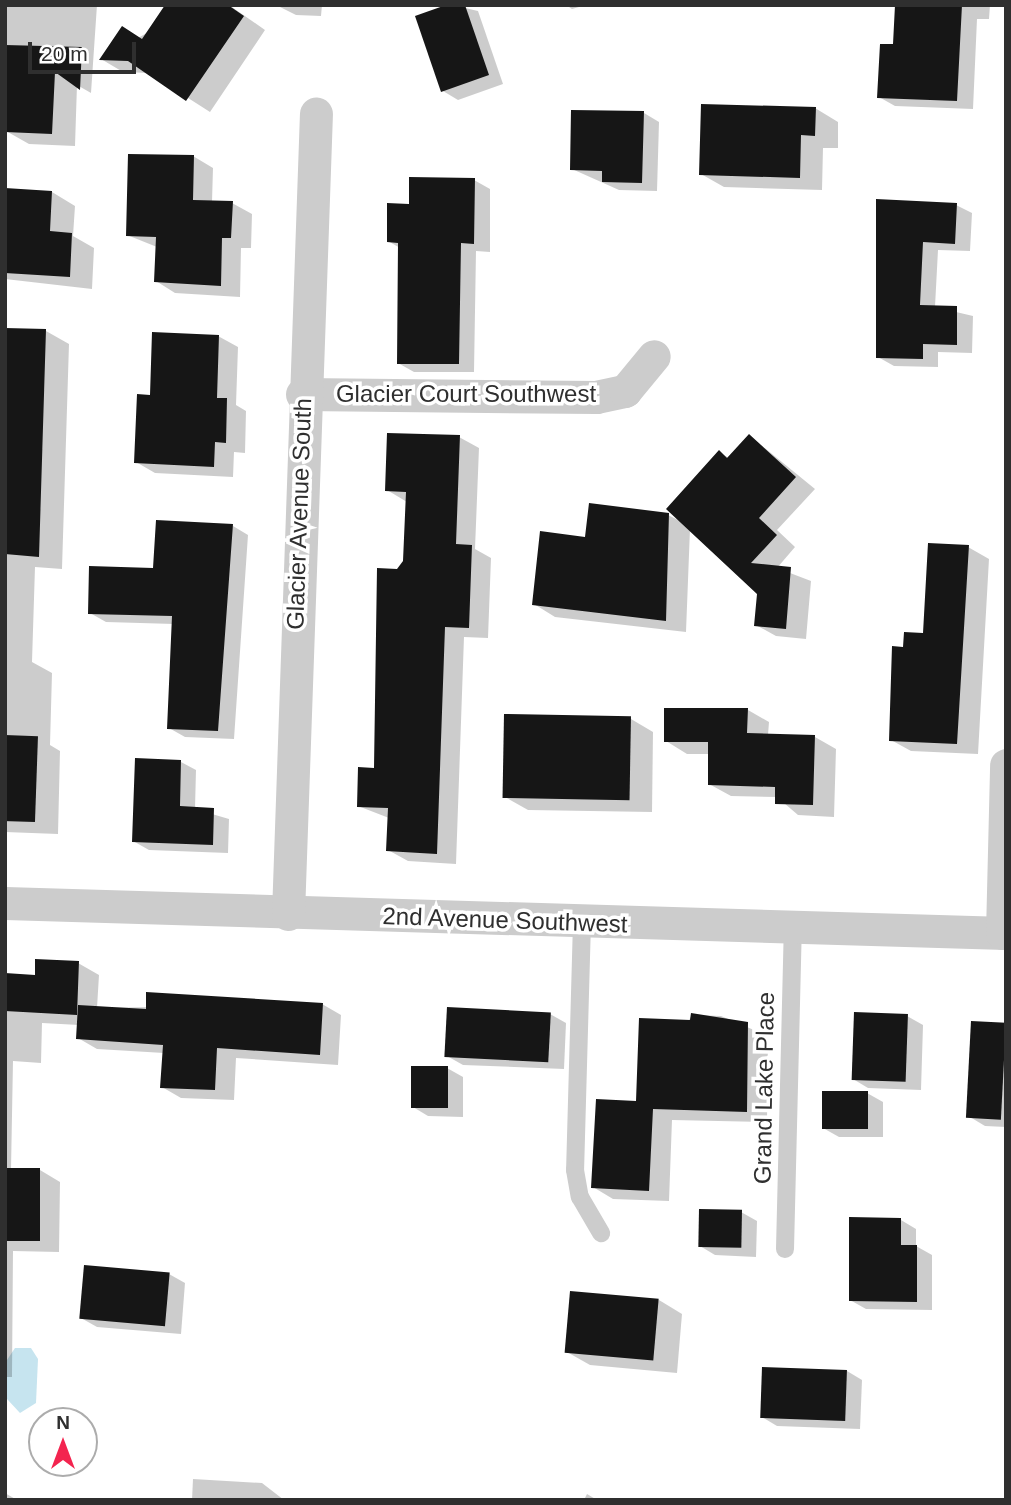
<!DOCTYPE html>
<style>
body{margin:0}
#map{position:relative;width:1011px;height:1505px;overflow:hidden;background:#fff;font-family:Arial,sans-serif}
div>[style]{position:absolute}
.water>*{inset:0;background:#c6e4ef}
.shadow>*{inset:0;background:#0003}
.building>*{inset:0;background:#161616;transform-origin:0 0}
.lane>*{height:18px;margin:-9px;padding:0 9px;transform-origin:9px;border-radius:9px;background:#ccc}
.street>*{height:33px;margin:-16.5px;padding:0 16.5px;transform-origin:16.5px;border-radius:16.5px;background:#ccc}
span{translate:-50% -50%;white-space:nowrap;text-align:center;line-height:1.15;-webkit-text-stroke:7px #fff;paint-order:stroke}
.street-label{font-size:24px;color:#2f2f2f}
.frame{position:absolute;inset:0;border:7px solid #2f2f2f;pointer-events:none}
.north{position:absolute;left:28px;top:1407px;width:70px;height:70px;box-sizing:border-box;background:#fff;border:2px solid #acacac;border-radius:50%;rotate:0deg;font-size:19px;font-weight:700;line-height:28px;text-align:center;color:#2f2f2f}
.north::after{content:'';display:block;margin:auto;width:24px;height:32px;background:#f3244f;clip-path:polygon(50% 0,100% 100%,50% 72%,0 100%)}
.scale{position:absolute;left:28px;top:42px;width:108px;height:32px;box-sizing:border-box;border:4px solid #2f2f2f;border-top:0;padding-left:9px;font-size:21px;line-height:24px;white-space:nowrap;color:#2f2f2f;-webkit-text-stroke:5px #fff;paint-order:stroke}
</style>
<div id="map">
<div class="water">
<i style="clip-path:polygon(15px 1348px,31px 1348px,38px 1359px,36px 1403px,20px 1413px,7px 1399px,7px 1360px)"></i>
</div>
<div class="shadow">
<i style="clip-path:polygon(5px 5px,97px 5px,91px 93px,77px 85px,75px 146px,29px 144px,6px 131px)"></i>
<i style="clip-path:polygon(196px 5px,229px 5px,265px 30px,210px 112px,149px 73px,123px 72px,101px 59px)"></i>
<i style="clip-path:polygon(322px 5px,321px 16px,296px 15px,280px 7px)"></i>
<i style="clip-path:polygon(452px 5px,478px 11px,503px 84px,458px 100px,443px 91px)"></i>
<i style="clip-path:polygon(566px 5px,586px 5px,572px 9px)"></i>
<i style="clip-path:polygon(896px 5px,990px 5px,989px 19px,977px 19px,973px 109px,895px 106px,879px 97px,895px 46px)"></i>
<i style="clip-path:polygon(815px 108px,838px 122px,838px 148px,823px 148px,822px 190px,724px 187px,701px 174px)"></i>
<i style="clip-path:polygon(644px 113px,659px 122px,657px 191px,619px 190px,572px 169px)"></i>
<i style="clip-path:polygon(193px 156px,213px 168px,212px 202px,232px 203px,252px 214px,251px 248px,241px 248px,240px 297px,175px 293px,156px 281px,157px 247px,127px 235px)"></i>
<i style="clip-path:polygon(474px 180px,490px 189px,490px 252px,476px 251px,474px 372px,414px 372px,398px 363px,400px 248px,388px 241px,410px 206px)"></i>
<i style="clip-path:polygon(5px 190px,52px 192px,75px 206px,73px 236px,94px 248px,92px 289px,5px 279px)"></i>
<i style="clip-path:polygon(878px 201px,956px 205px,972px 213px,970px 251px,938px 250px,935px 307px,973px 316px,972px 353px,938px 352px,938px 367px,894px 366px,878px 357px)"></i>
<i style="clip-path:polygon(5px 329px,46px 331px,69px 344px,62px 569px,35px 567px,32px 662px,52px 673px,50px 745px,60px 751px,58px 834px,5px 832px)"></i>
<i style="clip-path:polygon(218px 336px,238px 347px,236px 405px,246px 411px,245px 453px,234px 452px,233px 477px,155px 473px,136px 462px,151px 397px)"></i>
<i style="clip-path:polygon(750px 436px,815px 489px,777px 530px,795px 547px,777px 568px,811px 581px,806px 639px,776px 636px,756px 625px,759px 594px,690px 529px,686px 632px,555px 617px,534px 604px,587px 539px,668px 515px,680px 521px,720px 453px,729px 458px)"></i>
<i style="clip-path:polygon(459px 437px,479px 448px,475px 549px,491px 558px,488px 638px,464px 637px,456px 864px,408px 861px,388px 850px,389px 818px,358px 806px,375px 770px,398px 571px,405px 562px,407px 502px,387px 490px)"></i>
<i style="clip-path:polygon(233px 526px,248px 535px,234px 739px,185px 737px,169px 728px,174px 624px,106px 622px,90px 613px)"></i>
<i style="clip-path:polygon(968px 547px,989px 559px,978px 754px,911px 751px,891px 740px,905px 649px,924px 635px)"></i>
<i style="clip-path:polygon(748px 710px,769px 722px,768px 735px,815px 737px,836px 749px,834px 817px,798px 815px,777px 797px,731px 796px,709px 784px,710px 754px,687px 754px,666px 741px)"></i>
<i style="clip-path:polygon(631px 719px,653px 732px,652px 812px,528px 810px,505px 797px)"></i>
<i style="clip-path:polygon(181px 762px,196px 770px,195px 809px,229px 819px,228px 853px,149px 850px,133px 841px)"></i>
<i style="clip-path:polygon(78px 963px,99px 975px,97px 1008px,322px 1004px,341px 1015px,338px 1065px,236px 1058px,234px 1100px,181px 1098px,162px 1087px,164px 1053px,97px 1049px,78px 1038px,79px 1025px,42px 1023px,41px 1063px,13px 1061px,11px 1170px,40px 1170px,60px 1182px,59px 1252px,13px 1251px,12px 1377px,5px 1377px,5px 975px,36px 977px)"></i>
<i style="clip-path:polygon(550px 1014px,566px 1023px,564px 1069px,463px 1065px,447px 1056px)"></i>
<i style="clip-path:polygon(692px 1015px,721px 1016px,768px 1036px,767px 1122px,672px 1120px,669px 1201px,613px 1199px,593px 1187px)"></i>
<i style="clip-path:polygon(907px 1016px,923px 1025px,921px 1090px,868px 1088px,853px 1079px)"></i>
<i style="clip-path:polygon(1006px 1024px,1006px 1127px,985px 1126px,970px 1117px)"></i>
<i style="clip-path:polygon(447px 1068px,463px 1077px,463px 1117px,428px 1116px,413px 1107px)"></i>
<i style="clip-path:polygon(867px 1093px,883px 1102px,883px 1137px,839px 1137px,823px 1128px)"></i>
<i style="clip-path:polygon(741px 1212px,757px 1221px,756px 1257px,715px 1255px,700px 1246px)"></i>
<i style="clip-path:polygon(901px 1220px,916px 1229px,916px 1246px,932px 1255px,932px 1310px,866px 1309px,850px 1300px)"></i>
<i style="clip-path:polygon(169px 1274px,185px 1283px,181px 1334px,97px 1327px,81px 1318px)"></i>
<i style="clip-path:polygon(659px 1300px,682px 1314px,677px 1373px,590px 1365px,567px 1352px)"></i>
<i style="clip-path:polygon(847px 1371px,862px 1380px,860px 1429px,777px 1426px,762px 1417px)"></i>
<i style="clip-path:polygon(193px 1479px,262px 1483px,284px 1500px,192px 1500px)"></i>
<i style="clip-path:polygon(5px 1493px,17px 1500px,5px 1500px)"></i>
<i style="clip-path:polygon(587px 1494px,597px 1500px,584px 1500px)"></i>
</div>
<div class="building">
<i style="clip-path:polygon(165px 5px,228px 5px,244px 16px,186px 101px,128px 61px,99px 60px,122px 26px,142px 39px)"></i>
<i style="clip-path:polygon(446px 5px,465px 5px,489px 75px,441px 92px,415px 16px)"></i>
<i style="clip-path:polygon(895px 5px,962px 5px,957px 101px,877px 98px,880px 44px,893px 44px)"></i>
<i style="clip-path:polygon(5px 45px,82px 47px,80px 90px,55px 72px,52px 134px,5px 132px)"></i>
<i style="clip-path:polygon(701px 104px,816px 107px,815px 136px,801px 135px,800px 178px,699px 175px)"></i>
<i style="clip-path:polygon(571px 110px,644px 111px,642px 183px,602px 182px,602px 171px,570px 170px)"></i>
<i style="clip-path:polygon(128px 154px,194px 155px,193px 200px,233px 201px,231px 238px,222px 238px,221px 286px,154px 282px,156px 237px,126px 236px)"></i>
<i style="clip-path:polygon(409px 177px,475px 178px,474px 244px,461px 243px,459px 364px,397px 364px,398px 243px,387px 242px,387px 203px,409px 204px)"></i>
<i style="clip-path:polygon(5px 188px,52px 191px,50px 231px,72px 233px,70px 277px,5px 273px)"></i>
<i style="clip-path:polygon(876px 199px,957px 203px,955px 244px,923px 242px,920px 305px,957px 306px,957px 345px,923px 344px,923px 359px,876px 358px)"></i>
<i style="clip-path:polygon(5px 328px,46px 329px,39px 557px,5px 554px)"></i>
<i style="clip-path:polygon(152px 332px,219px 335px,217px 398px,227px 398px,226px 443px,215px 442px,214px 467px,134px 463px,137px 394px,150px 395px)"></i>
<i style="clip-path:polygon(387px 433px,460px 435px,456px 544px,472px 545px,469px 628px,445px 627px,437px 854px,386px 851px,388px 808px,357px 807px,358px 767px,374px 768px,377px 568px,397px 569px,403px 561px,406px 492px,385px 491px)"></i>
<i style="clip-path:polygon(749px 434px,796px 477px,759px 518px,777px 535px,751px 563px,791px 567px,786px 629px,754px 626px,757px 594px,666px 509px,719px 450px,727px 458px)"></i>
<i style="clip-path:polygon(589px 503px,669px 513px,666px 621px,532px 605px,540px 531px,585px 537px)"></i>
<i style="clip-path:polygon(156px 520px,233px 524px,218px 731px,167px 729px,172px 616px,88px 614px,89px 566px,153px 568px)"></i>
<i style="clip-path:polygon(928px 543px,969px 545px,957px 744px,889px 741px,892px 646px,903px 647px,904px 632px,923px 633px)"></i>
<i style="clip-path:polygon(664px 708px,748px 708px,747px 733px,815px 735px,813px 805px,775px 804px,775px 787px,708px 785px,708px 742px,664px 742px)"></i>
<i style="left:504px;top:714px;width:127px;height:84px;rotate:1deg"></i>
<i style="left:5px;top:735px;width:33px;height:86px;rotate:2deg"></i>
<i style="clip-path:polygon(135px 758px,181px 760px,180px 806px,214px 808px,213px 845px,132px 842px)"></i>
<i style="clip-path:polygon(35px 959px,79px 961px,77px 1015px,5px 1011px,5px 973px,35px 975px)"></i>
<i style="clip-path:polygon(146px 992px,323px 1003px,320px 1055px,217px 1048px,215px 1090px,160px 1088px,163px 1045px,76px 1039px,78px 1005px,146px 1009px)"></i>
<i style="left:447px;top:1007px;width:104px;height:50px;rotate:3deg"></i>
<i style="left:854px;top:1012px;width:54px;height:68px;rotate:2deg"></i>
<i style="clip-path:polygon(691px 1013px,748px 1022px,747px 1112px,653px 1109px,649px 1191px,591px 1188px,596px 1099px,636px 1101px,639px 1018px,690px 1020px)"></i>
<i style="left:971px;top:1021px;width:35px;height:97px;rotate:3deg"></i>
<i style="left:411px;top:1066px;width:37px;height:42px"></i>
<i style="left:822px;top:1091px;width:46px;height:38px"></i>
<i style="left:5px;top:1168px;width:35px;height:73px"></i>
<i style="left:699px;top:1209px;width:43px;height:38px;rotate:1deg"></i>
<i style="clip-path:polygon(849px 1217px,901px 1218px,901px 1245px,917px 1245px,917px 1302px,849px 1301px)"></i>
<i style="left:84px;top:1265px;width:86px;height:54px;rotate:5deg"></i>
<i style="left:570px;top:1291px;width:89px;height:62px;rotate:5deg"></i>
<i style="left:762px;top:1367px;width:85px;height:51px;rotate:2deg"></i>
</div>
<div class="lane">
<i style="left:582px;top:922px;width:248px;rotate:91.6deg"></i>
<i style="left:575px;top:1170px;width:27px;rotate:80deg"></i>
<i style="left:580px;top:1197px;width:42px;rotate:59.7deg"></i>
<i style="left:785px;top:1249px;width:322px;rotate:-88.6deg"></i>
</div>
<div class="street">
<i style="left:302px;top:394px;width:294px;rotate:0.6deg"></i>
<i style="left:596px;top:397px;width:30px;rotate:-12deg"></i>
<i style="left:625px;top:391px;width:45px;rotate:-50.4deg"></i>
<i style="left:5px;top:903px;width:1001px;rotate:1.72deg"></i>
<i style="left:288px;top:914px;width:801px;rotate:-88deg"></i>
<i style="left:1002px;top:933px;width:168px;rotate:-88.6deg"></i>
</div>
<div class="street-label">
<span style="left:466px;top:394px">Glacier Court Southwest</span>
<span style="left:299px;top:514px;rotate:-88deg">Glacier Avenue South</span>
<span style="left:505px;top:920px;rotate:2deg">2nd Avenue Southwest</span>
<span style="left:764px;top:1088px;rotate:-89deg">Grand Lake Place</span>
</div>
<div class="frame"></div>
<div class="north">N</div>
<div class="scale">20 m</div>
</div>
